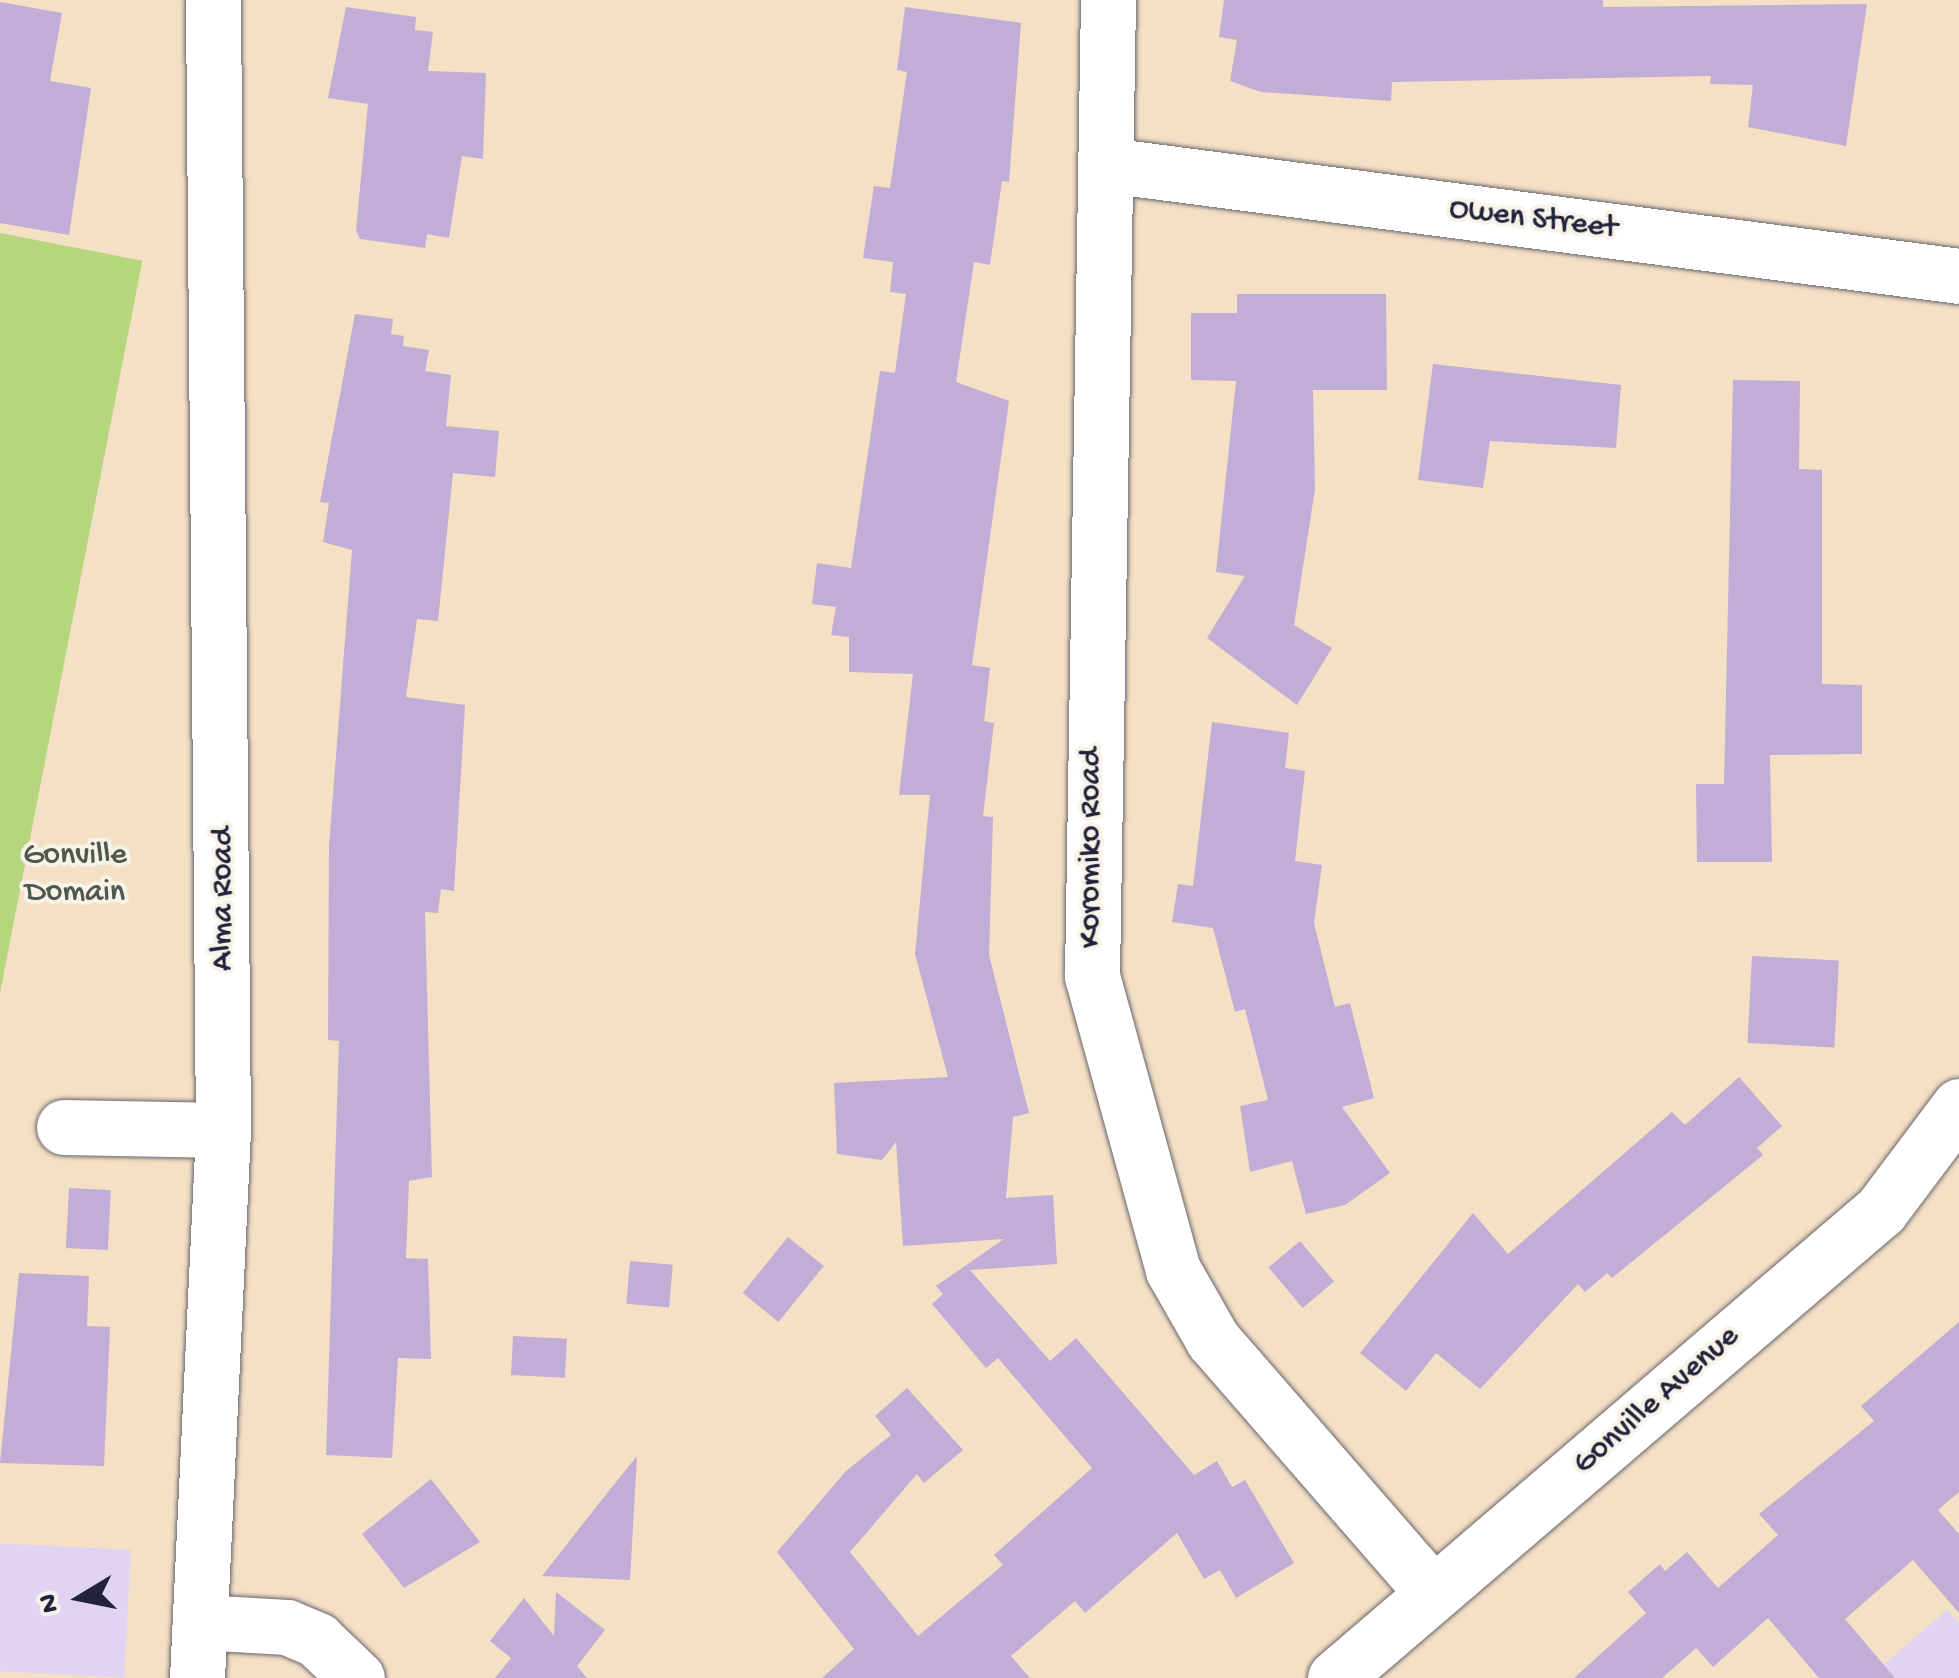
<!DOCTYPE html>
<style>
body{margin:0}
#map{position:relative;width:1959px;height:1678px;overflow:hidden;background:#f3e0c5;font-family:"Gochi Hand",sans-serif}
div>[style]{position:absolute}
.built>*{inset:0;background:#e1d4f3;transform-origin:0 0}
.green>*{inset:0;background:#b6d67d;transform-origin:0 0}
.building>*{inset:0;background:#c1add6;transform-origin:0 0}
.roads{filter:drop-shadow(0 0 2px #6b646b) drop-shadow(0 0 2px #6b646b)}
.minor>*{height:55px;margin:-27.5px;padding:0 27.5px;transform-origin:27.5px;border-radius:27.5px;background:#fff}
span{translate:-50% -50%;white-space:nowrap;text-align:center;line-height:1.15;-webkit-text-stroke:8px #f7f3e8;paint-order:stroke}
.street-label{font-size:32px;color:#22223b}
.park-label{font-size:32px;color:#4e584f}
.north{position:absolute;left:30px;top:1548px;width:100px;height:100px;-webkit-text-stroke:8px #f7f3e8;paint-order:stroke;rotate:260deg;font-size:28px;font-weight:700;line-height:40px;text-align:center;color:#22223b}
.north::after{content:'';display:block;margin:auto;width:35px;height:45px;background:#22223b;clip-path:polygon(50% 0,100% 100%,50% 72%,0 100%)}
</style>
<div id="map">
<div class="built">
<i style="left:131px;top:1550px;width:128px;height:131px;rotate:93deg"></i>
<i style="clip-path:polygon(1947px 1610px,1959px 1623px,1959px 1678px,1868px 1678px)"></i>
</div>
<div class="green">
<i style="left:0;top:233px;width:145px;height:859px;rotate:11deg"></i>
</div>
<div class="building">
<i style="clip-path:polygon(1224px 0,1603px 0,1603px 7px,1867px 4px,1846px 146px,1748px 127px,1753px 85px,1710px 84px,1711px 76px,1392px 82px,1391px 101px,1261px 92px,1230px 81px,1237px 40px,1219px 37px)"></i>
<i style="clip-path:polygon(0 2px,62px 13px,50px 81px,91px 88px,69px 235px,0 223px)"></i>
<i style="clip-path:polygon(346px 7px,416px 17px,415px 30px,433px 32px,428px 71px,486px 73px,483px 159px,462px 156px,449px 238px,427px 234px,425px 248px,360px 239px,356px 230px,368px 104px,328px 98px)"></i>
<i style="clip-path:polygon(905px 7px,1021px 23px,1009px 182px,1002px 181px,990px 265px,974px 262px,956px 382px,1009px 401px,972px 665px,990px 668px,984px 721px,994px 723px,983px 816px,993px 817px,989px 955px,1029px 1113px,1013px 1117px,1006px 1198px,1053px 1195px,1057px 1264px,970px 1270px,1050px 1361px,1076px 1338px,1194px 1475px,1217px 1461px,1232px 1487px,1245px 1480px,1294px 1563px,1236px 1598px,1220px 1570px,1204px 1579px,1177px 1533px,1085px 1613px,1075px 1601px,1011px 1656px,1030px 1678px,822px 1678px,854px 1649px,777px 1552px,846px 1471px,891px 1435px,875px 1416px,907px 1388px,963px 1450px,924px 1483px,917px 1474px,850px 1552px,918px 1636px,1003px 1565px,994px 1555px,1092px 1468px,998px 1358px,986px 1368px,932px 1304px,943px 1294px,936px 1286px,1004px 1239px,903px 1246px,896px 1142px,882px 1160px,837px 1154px,834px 1083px,948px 1077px,915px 954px,930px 795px,899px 795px,913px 674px,849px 672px,849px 637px,831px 635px,836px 607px,812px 604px,817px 563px,851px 568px,880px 371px,895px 373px,906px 294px,890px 292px,893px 262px,863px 258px,874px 186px,890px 188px,907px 72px,897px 70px)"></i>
<i style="clip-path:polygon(1237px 294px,1386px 294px,1387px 390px,1313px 390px,1315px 489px,1294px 625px,1332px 648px,1297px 705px,1207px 638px,1245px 576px,1216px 572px,1236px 381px,1191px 380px,1191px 313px,1237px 313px)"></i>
<i style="clip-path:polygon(355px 314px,393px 319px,391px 334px,404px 336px,403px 346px,429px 350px,425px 371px,451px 375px,446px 426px,499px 431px,495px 477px,453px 473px,438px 621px,417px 619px,406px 697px,465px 705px,454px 891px,441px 889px,438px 913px,425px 912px,432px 1177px,409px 1181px,406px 1258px,428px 1259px,431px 1359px,398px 1358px,392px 1458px,326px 1455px,339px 1041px,328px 1040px,329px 846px,352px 550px,323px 542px,329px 503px,320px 502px)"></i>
<i style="clip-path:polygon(1433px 364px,1621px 385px,1616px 448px,1490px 441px,1483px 488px,1418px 480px)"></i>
<i style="clip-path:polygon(1733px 380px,1800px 381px,1799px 469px,1822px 470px,1822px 684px,1862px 685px,1862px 754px,1770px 755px,1772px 862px,1697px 862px,1696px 784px,1724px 784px)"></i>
<i style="clip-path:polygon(1212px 722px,1289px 733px,1285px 768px,1305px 771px,1295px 861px,1322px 865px,1314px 923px,1335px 1007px,1350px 1003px,1374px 1098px,1342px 1107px,1390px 1173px,1345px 1205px,1306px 1214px,1292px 1161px,1250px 1172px,1240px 1106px,1268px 1100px,1245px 1009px,1235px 1012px,1213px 928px,1172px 922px,1178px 884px,1193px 886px)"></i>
<i style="left:1752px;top:956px;width:87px;height:87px;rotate:3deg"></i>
<i style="clip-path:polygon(1739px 1077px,1782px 1126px,1757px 1148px,1763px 1155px,1612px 1278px,1607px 1273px,1585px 1292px,1578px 1284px,1480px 1389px,1436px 1353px,1406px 1391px,1360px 1353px,1473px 1213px,1508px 1254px,1672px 1112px,1685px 1125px)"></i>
<i style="left:69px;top:1188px;width:42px;height:60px;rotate:3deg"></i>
<i style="left:788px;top:1237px;width:46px;height:72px;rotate:39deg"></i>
<i style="left:1300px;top:1241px;width:53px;height:41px;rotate:50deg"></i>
<i style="left:630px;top:1261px;width:43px;height:43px;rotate:5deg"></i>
<i style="clip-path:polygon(19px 1273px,89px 1276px,87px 1326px,110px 1327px,104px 1466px,0 1463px)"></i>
<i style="clip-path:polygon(1959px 1322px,1959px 1492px,1938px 1510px,1959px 1534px,1959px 1613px,1913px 1560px,1845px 1619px,1895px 1678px,1819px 1678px,1768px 1618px,1713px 1667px,1696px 1648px,1662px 1678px,1574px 1678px,1646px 1613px,1628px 1592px,1660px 1564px,1665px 1571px,1687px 1552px,1718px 1588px,1778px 1535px,1759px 1514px,1874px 1421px,1861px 1406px)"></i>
<i style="left:513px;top:1336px;width:54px;height:39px;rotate:3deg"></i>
<i style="clip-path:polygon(637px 1456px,630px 1580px,542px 1576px,600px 1502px)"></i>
<i style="clip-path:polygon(431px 1479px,480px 1542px,404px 1588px,362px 1534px)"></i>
<i style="clip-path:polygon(556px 1592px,605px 1630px,577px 1666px,587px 1678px,495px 1678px,511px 1658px,490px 1641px,524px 1598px,554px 1636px)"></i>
</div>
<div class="roads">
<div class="minor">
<i style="left:1108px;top:0;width:976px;rotate:90.94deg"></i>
<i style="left:1092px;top:976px;width:305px;rotate:74.6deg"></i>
<i style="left:1173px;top:1270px;width:81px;rotate:60.3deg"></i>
<i style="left:1213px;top:1340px;width:335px;rotate:49deg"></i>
<i style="left:1107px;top:165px;width:859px;rotate:7.42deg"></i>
<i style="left:64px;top:1127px;width:159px;rotate:1.1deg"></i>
<i style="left:200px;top:1622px;width:87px;rotate:3.3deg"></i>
<i style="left:287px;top:1627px;width:33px;rotate:23deg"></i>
<i style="left:317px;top:1640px;width:55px;rotate:43.5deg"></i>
<i style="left:197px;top:1678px;width:549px;rotate:-87.28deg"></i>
<i style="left:223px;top:1130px;width:1130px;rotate:-90.51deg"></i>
<i style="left:1335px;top:1678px;width:719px;rotate:-40.6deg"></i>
<i style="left:1881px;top:1210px;width:130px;rotate:-53.1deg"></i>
</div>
</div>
<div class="street-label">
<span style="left:1533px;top:220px;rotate:7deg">Owen Street</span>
<span style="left:1092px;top:848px;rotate:-90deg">Koromiko Road</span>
<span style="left:224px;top:899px;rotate:-90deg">Alma Road</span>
<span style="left:1657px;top:1401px;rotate:-41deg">Gonville Avenue</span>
</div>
<div class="park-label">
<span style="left:75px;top:875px">Gonville<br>Domain</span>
</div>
<div class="north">N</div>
</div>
